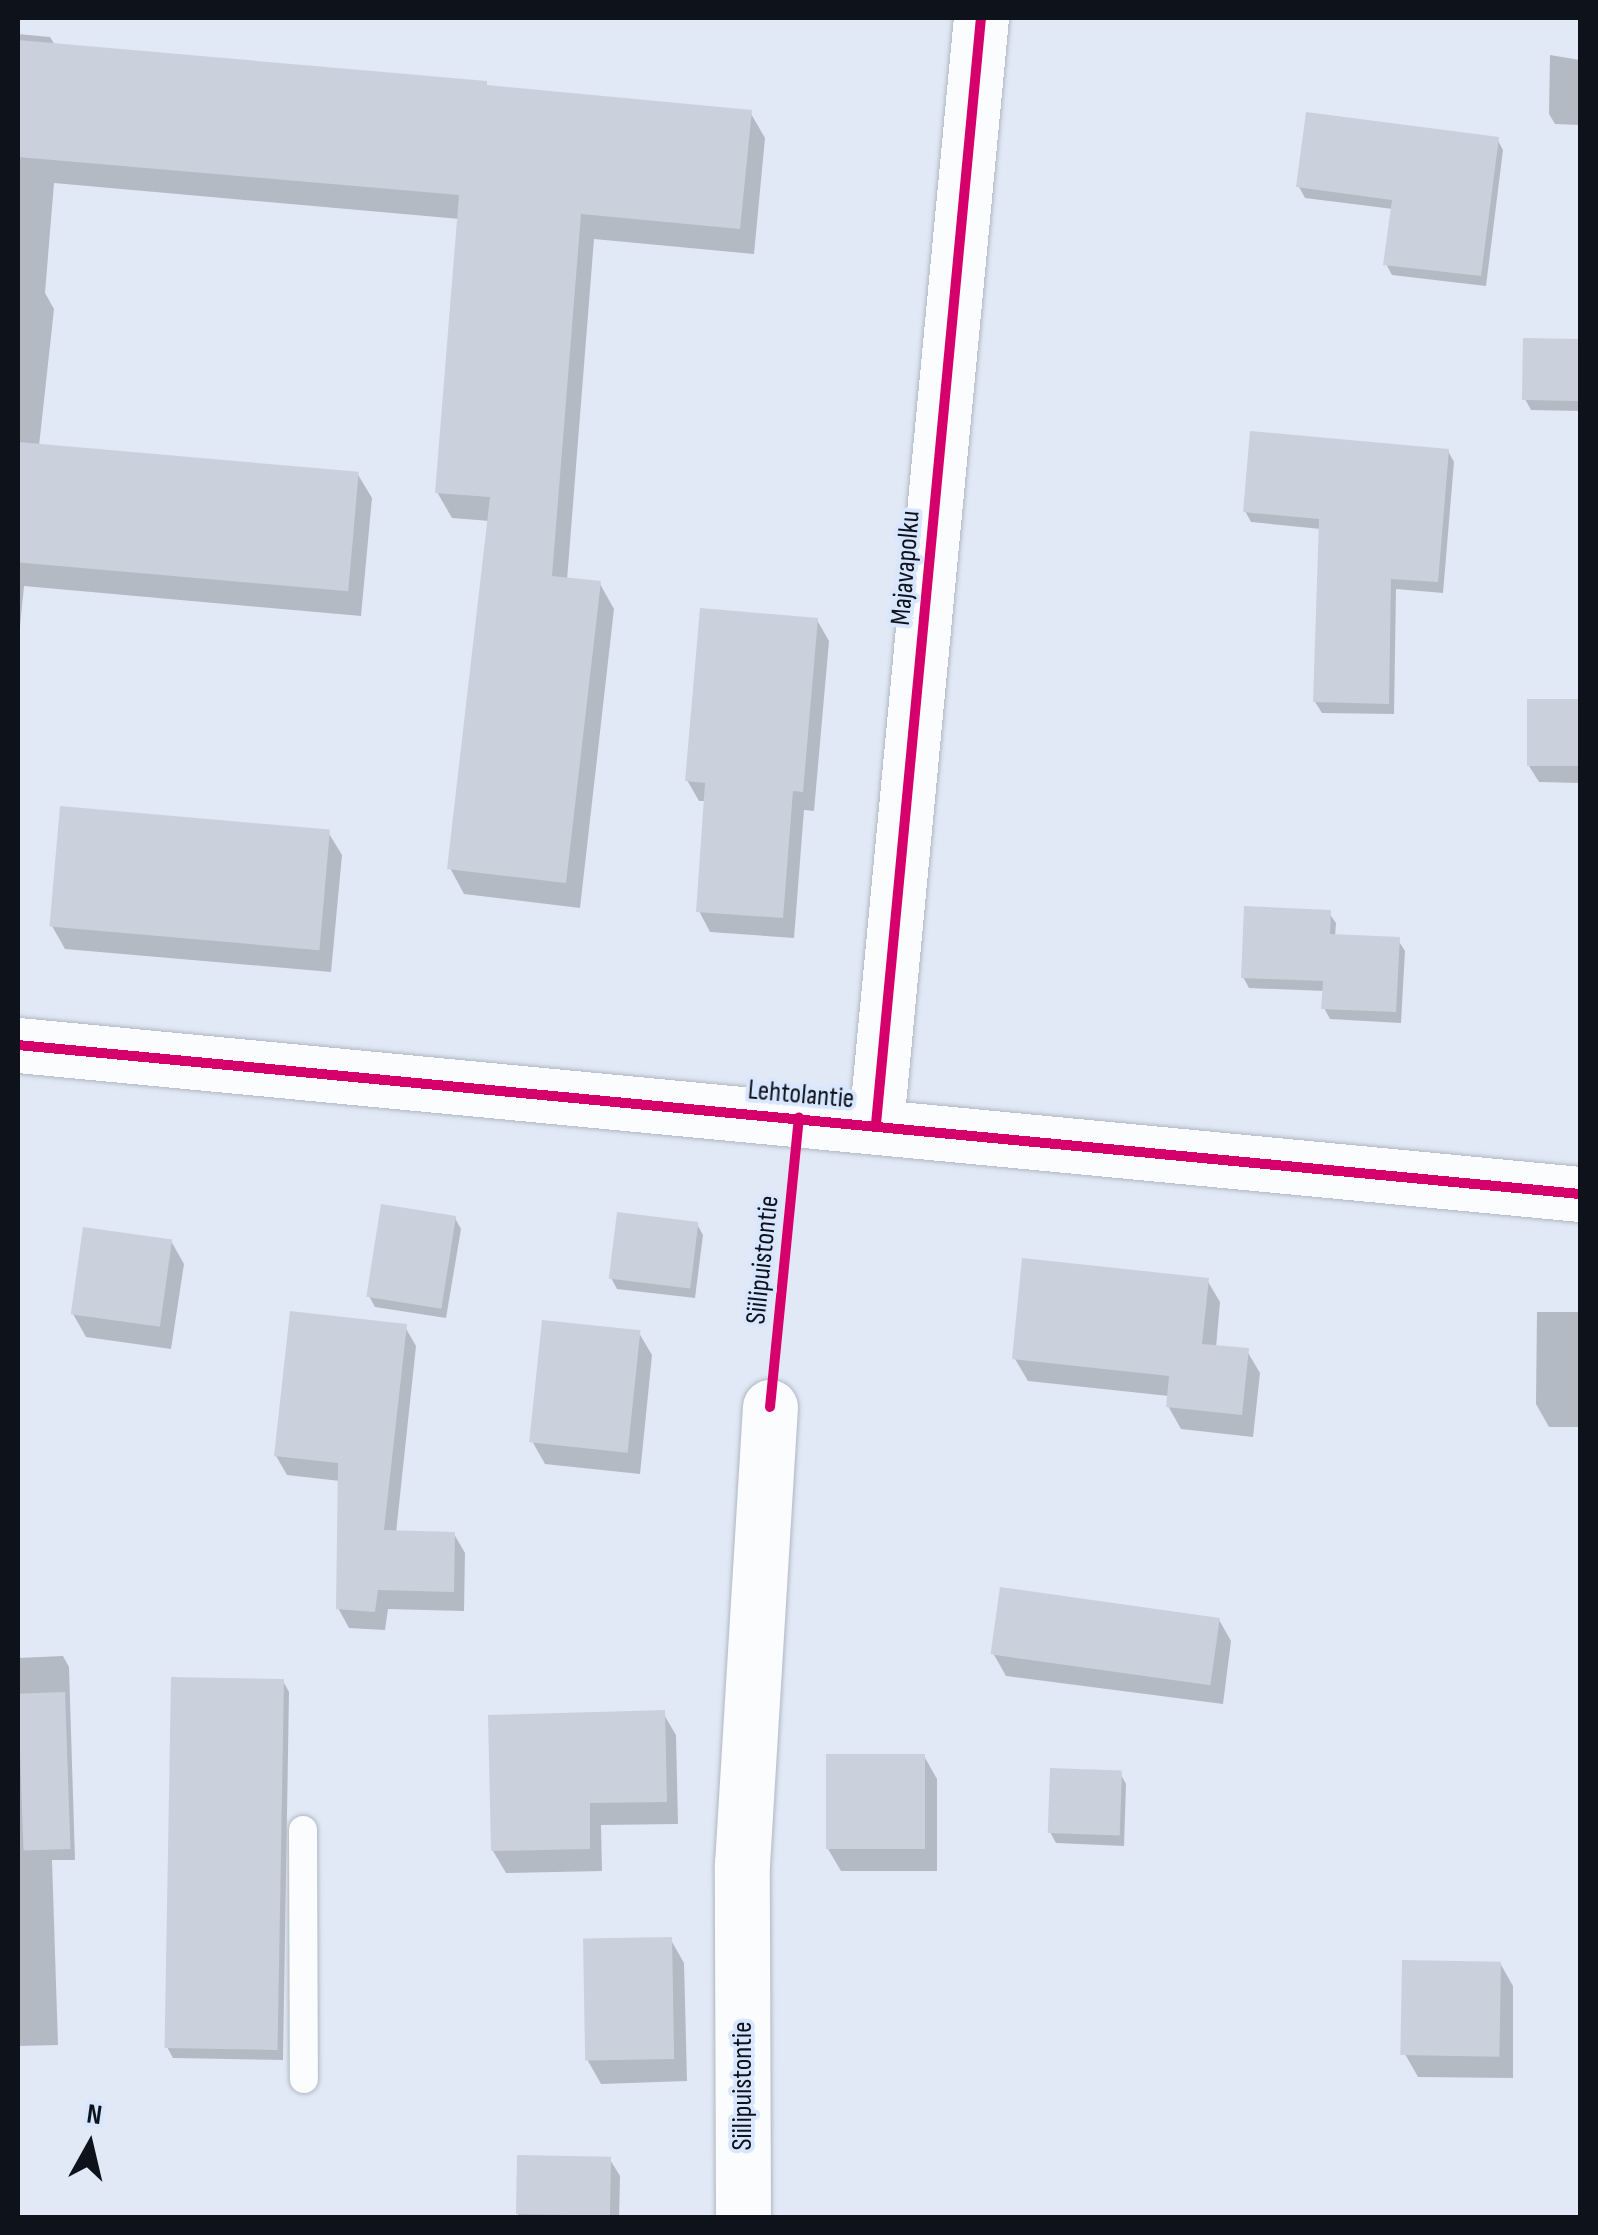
<!DOCTYPE html>
<style>
body{margin:0}
#map{position:relative;width:1598px;height:2235px;overflow:hidden;background:#e1e9f6;font-family:"Sofia Sans Condensed",sans-serif}
div>[style]{position:absolute}
.shadow>*{inset:0;background:#0003}
.building>*{inset:0;background:#cbd1dc;transform-origin:0 0}
.roads{filter:drop-shadow(0 0 2px #b1b7c1) drop-shadow(0 0 2px #b1b7c1)}
.service>*{height:28px;margin:-14px;padding:0 14px;transform-origin:14px;border-radius:14px;background:#fafcfe}
.minor>*{height:55px;margin:-27.5px;padding:0 27.5px;transform-origin:27.5px;border-radius:27.5px;background:#fafcfe}
.cycleway>*{height:10px;margin:-5px;padding:0 5px;transform-origin:5px;border-radius:5px;background:#d6006c}
span{translate:-50% -50%;white-space:nowrap;text-align:center;line-height:1.15;-webkit-text-stroke:8px #d8e6ff;paint-order:stroke}
.street-label{font-size:28px;color:#0e131b}
.frame{position:absolute;inset:0;border:20px solid #0e131b;pointer-events:none}
.north{position:absolute;left:40px;top:2095px;width:100px;height:100px;-webkit-text-stroke:8px #d8e6ff;paint-order:stroke;rotate:8deg;font-size:28px;font-weight:700;line-height:40px;text-align:center;color:#0e131b}
.north::after{content:'';display:block;margin:auto;width:35px;height:45px;background:#0e131b;clip-path:polygon(50% 0,100% 100%,50% 72%,0 100%)}
</style>
<div id="map">
<div class="shadow">
<i style="clip-path:polygon(18px 34px,50px 37px,55px 45px,750px 112px,765px 138px,754px 254px,594px 239px,567px 580px,600px 584px,614px 609px,580px 908px,464px 894px,450px 868px,490px 521px,452px 518px,437px 492px,460px 219px,54px 183px,45px 293px,54px 309px,39px 446px,357px 473px,372px 498px,361px 616px,24px 586px,18px 647px)"></i>
<i style="clip-path:polygon(1550px 55px,1580px 60px,1580px 125px,1555px 124px,1549px 114px)"></i>
<i style="clip-path:polygon(1497px 139px,1503px 150px,1486px 286px,1392px 275px,1386px 264px,1393px 209px,1305px 198px,1299px 187px)"></i>
<i style="clip-path:polygon(1526px 341px,1580px 342px,1580px 411px,1531px 410px,1525px 399px)"></i>
<i style="clip-path:polygon(1448px 451px,1454px 462px,1443px 593px,1396px 589px,1394px 714px,1322px 713px,1315px 702px,1321px 529px,1251px 522px,1245px 511px)"></i>
<i style="clip-path:polygon(817px 620px,829px 641px,814px 811px,804px 810px,794px 938px,710px 932px,699px 911px,706px 801px,699px 801px,687px 780px)"></i>
<i style="clip-path:polygon(1529px 701px,1580px 701px,1580px 783px,1539px 782px,1529px 766px)"></i>
<i style="clip-path:polygon(328px 832px,342px 855px,331px 972px,65px 949px,52px 926px)"></i>
<i style="clip-path:polygon(1329px 913px,1336px 923px,1335px 937px,1398px 940px,1405px 951px,1401px 1023px,1330px 1019px,1324px 1008px,1325px 991px,1249px 988px,1243px 977px)"></i>
<i style="clip-path:polygon(455px 1218px,461px 1229px,446px 1318px,375px 1307px,369px 1296px)"></i>
<i style="clip-path:polygon(697px 1224px,703px 1235px,695px 1298px,617px 1289px,611px 1278px)"></i>
<i style="clip-path:polygon(171px 1241px,184px 1264px,171px 1349px,86px 1337px,73px 1314px)"></i>
<i style="clip-path:polygon(1207px 1280px,1220px 1302px,1216px 1348px,1247px 1351px,1260px 1373px,1253px 1437px,1181px 1429px,1168px 1406px,1169px 1396px,1028px 1381px,1015px 1359px)"></i>
<i style="clip-path:polygon(1537px 1312px,1580px 1312px,1580px 1427px,1549px 1427px,1536px 1404px)"></i>
<i style="clip-path:polygon(405px 1327px,416px 1346px,396px 1533px,454px 1534px,465px 1553px,464px 1611px,388px 1609px,385px 1630px,349px 1628px,338px 1608px,340px 1481px,287px 1475px,276px 1456px)"></i>
<i style="clip-path:polygon(639px 1333px,652px 1355px,640px 1474px,545px 1464px,532px 1441px)"></i>
<i style="clip-path:polygon(1218px 1618px,1231px 1641px,1223px 1704px,1006px 1676px,993px 1653px)"></i>
<i style="clip-path:polygon(63px 1656px,69px 1667px,75px 1860px,52px 1860px,58px 2045px,18px 2046px,18px 1658px)"></i>
<i style="clip-path:polygon(283px 1681px,289px 1692px,283px 2060px,173px 2058px,167px 2047px)"></i>
<i style="clip-path:polygon(663px 1713px,676px 1735px,678px 1824px,601px 1825px,602px 1871px,506px 1873px,493px 1851px)"></i>
<i style="clip-path:polygon(924px 1756px,937px 1779px,937px 1871px,841px 1871px,828px 1849px)"></i>
<i style="clip-path:polygon(1120px 1773px,1126px 1784px,1124px 1846px,1056px 1843px,1050px 1832px)"></i>
<i style="clip-path:polygon(671px 1940px,684px 1963px,687px 2081px,601px 2084px,588px 2061px)"></i>
<i style="clip-path:polygon(1500px 1963px,1513px 1986px,1513px 2078px,1418px 2077px,1405px 2054px)"></i>
<i style="clip-path:polygon(520px 2157px,609px 2158px,620px 2176px,619px 2218px,518px 2218px)"></i>
</div>
<div class="building">
<i style="clip-path:polygon(18px 40px,487px 81px,487px 85px,752px 110px,740px 229px,581px 214px,552px 576px,601px 581px,566px 883px,447px 869px,490px 497px,435px 493px,459px 195px,18px 157px)"></i>
<i style="clip-path:polygon(1306px 112px,1499px 137px,1481px 276px,1383px 265px,1392px 200px,1296px 187px)"></i>
<i style="left:1523px;top:338px;width:57px;height:62px;rotate:1deg"></i>
<i style="clip-path:polygon(1250px 431px,1449px 449px,1438px 582px,1391px 579px,1389px 704px,1313px 702px,1319px 519px,1243px 512px)"></i>
<i style="left:18px;top:442px;width:342px;height:120px;rotate:5deg"></i>
<i style="clip-path:polygon(700px 608px,818px 618px,803px 792px,793px 791px,783px 918px,696px 912px,705px 783px,685px 781px)"></i>
<i style="left:1527px;top:699px;width:53px;height:67px"></i>
<i style="left:60px;top:806px;width:271px;height:121px;rotate:5deg"></i>
<i style="clip-path:polygon(1244px 906px,1331px 910px,1330px 934px,1400px 937px,1396px 1012px,1321px 1009px,1323px 981px,1241px 978px)"></i>
<i style="left:381px;top:1204px;width:76px;height:94px;rotate:9deg"></i>
<i style="left:617px;top:1212px;width:82px;height:67px;rotate:7deg"></i>
<i style="left:83px;top:1227px;width:90px;height:88px;rotate:8deg"></i>
<i style="clip-path:polygon(1022px 1258px,1209px 1278px,1202px 1344px,1249px 1348px,1242px 1415px,1166px 1407px,1169px 1376px,1012px 1359px)"></i>
<i style="clip-path:polygon(290px 1311px,407px 1324px,384px 1530px,455px 1532px,454px 1592px,378px 1590px,375px 1612px,336px 1609px,338px 1463px,274px 1456px)"></i>
<i style="left:542px;top:1320px;width:99px;height:123px;rotate:6deg"></i>
<i style="left:1000px;top:1587px;width:222px;height:68px;rotate:8deg"></i>
<i style="left:171px;top:1677px;width:113px;height:371px;rotate:1deg"></i>
<i style="left:65px;top:1692px;width:157px;height:47px;rotate:88deg"></i>
<i style="clip-path:polygon(665px 1710px,667px 1802px,590px 1803px,590px 1849px,491px 1851px,488px 1715px)"></i>
<i style="left:826px;top:1754px;width:99px;height:95px"></i>
<i style="left:1050px;top:1768px;width:72px;height:65px;rotate:2deg"></i>
<i style="left:672px;top:1937px;width:122px;height:89px;rotate:89deg"></i>
<i style="left:1402px;top:1960px;width:99px;height:95px;rotate:1deg"></i>
<i style="left:517px;top:2155px;width:94px;height:59px;rotate:1deg"></i>
</div>
<div class="roads">
<div class="service">
<i style="left:303px;top:1830px;width:249px;rotate:89.8deg"></i>
</div>
<div class="minor">
<i style="left:18px;top:1045px;width:1569px;rotate:5.45deg"></i>
<i style="left:876px;top:1124px;width:1111px;rotate:-84.58deg"></i>
<i style="left:743px;top:2218px;width:354px;rotate:-90.2deg"></i>
<i style="left:742px;top:1864px;width:458px;rotate:-86.5deg"></i>
</div>
</div>
<div class="cycleway">
<i style="left:18px;top:1045px;width:1569px;rotate:5.45deg"></i>
<i style="left:876px;top:1124px;width:1111px;rotate:-84.58deg"></i>
<i style="left:770px;top:1407px;width:291px;rotate:-84.3deg"></i>
</div>
<div class="street-label">
<span style="left:906px;top:568px;rotate:-85deg">Majavapolku</span>
<span style="left:801px;top:1095px;rotate:5deg">Lehtolantie</span>
<span style="left:763px;top:1260px;rotate:-84deg">Siilipuistontie</span>
<span style="left:743px;top:2086px;rotate:-90deg">Siilipuistontie</span>
</div>
<div class="frame"></div>
<div class="north">N</div>
</div>
